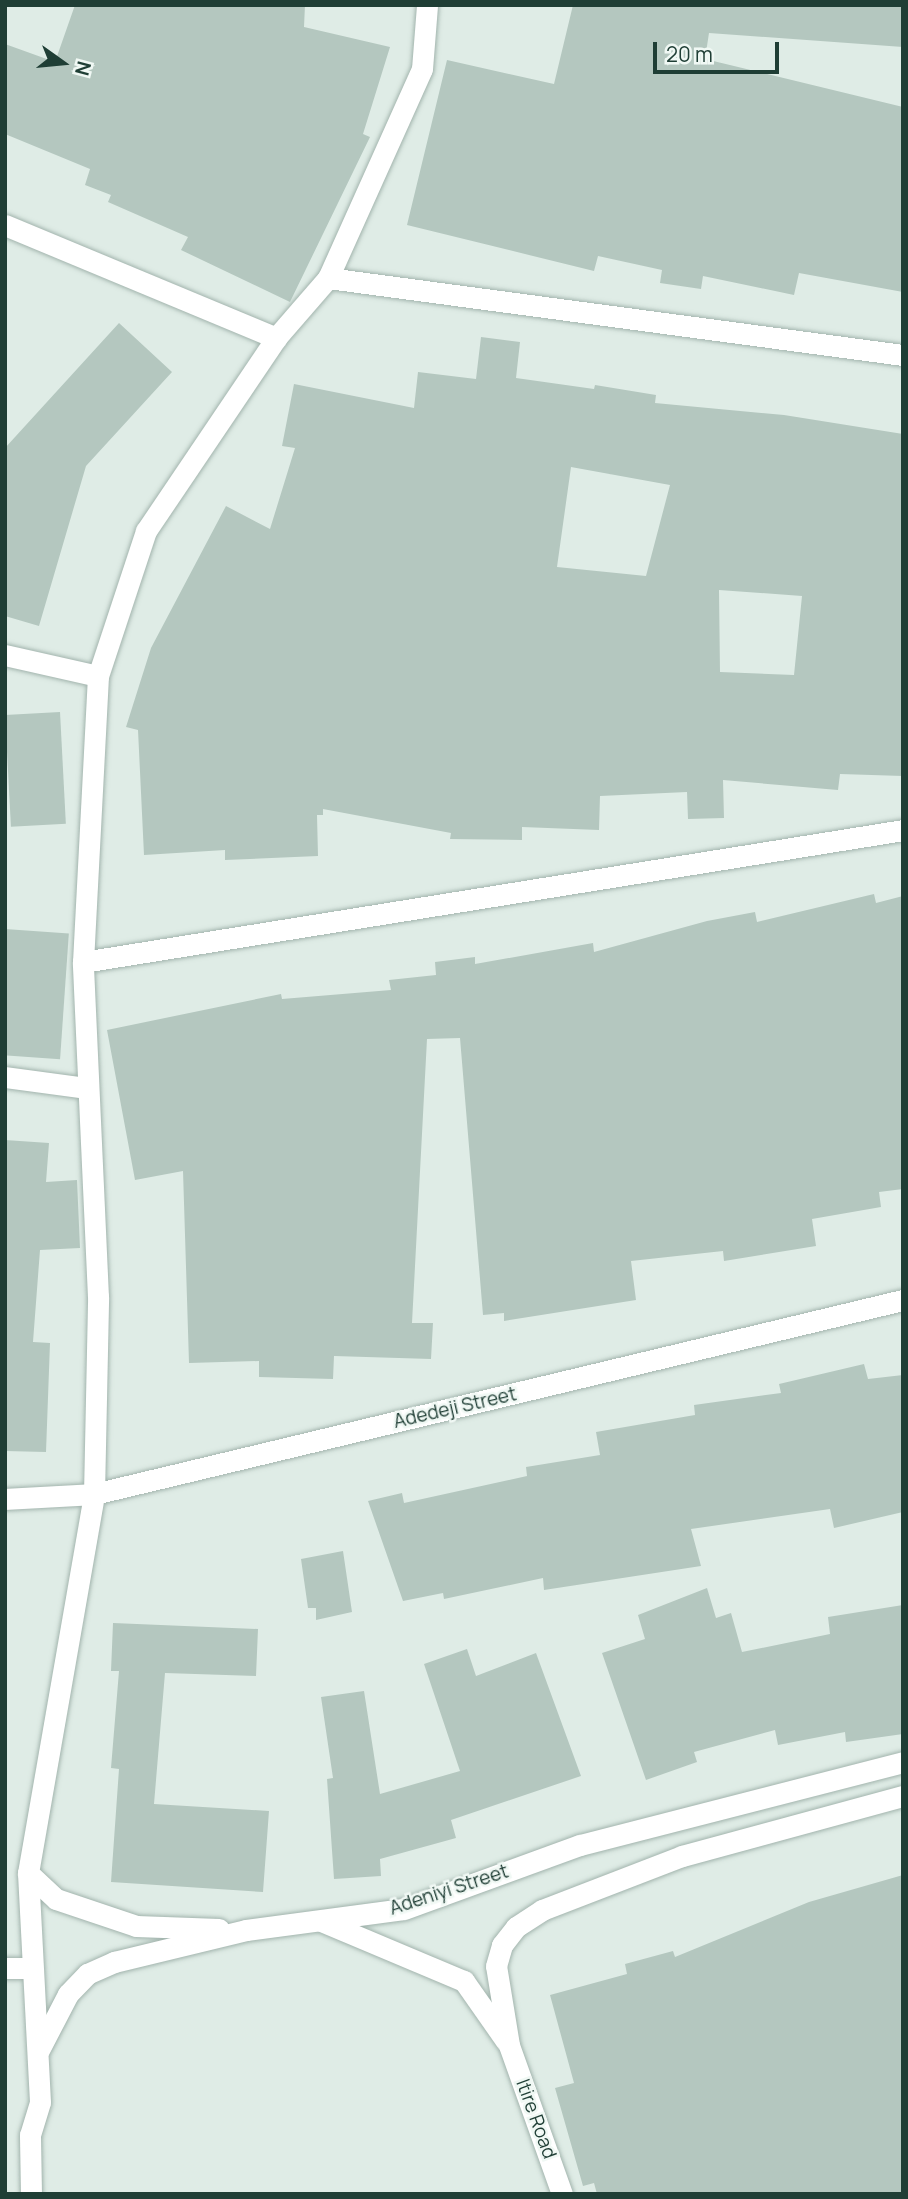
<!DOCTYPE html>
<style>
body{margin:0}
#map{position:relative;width:908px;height:2199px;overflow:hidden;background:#dfece6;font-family:Manrope,sans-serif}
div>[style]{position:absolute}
.building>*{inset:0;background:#b4c7bf;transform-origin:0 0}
.roads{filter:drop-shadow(0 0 2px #a2b4ad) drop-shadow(0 0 2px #a2b4ad)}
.minor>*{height:21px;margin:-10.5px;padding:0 10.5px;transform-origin:10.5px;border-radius:10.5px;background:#fff}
span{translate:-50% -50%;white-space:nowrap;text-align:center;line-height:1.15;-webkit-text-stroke:5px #f0f8f4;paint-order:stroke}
.street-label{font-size:19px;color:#1f3e35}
.frame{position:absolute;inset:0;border:7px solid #1f3e35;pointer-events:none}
.north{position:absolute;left:28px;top:28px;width:70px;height:70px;-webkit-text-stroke:5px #f0f8f4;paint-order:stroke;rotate:105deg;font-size:19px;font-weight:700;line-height:28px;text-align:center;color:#1f3e35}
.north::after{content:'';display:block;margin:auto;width:24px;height:32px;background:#1f3e35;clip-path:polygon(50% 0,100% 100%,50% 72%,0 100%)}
.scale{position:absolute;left:653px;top:42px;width:126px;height:32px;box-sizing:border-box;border:4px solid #1f3e35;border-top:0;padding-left:9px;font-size:21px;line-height:24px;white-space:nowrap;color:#1f3e35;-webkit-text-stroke:5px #f0f8f4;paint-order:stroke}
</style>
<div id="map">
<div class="building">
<i style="clip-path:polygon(75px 5px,305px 5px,304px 27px,390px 47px,363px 134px,370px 137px,290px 302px,181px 250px,188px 237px,108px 202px,111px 195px,85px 185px,90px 169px,5px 134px,5px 44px,55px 62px)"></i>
<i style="clip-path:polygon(573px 5px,903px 5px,903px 47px,709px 33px,705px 59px,903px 107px,903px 292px,799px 273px,794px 295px,703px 276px,701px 289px,660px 283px,662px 270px,598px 256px,594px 271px,407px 225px,447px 60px,554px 84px)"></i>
<i style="clip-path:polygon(119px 323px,172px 372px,86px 466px,39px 626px,5px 616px,5px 448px)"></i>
<i style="clip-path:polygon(evenodd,481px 337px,520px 342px,516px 378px,594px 389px,595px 385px,656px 395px,655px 403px,784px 415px,903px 434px,903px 776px,840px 774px,838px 790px,723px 780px,724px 818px,688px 819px,687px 792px,600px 796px,599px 830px,522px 827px,522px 840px,450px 839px,451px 833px,323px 809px,323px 815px,317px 815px,318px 856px,225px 860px,225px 850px,144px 855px,138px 730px,126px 727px,151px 648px,226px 506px,270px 529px,295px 448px,282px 446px,294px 384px,414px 408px,418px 372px,476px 379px,481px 337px,571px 467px,670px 485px,646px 576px,557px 567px,571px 467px,481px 337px,719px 590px,802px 596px,794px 675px,720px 672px,719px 590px)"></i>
<i style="left:60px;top:712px;width:112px;height:55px;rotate:87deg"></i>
<i style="clip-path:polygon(874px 894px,876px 903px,903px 896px,903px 1189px,879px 1192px,881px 1207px,812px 1219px,816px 1246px,724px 1261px,723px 1251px,631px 1261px,636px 1300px,504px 1321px,504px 1313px,483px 1315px,460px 1038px,427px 1039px,412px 1323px,433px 1323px,431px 1359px,334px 1356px,333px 1379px,259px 1377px,259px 1361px,189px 1363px,183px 1171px,135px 1180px,107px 1030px,281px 994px,282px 999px,391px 990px,389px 980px,436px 975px,435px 962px,475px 957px,475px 964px,593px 943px,594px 952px,707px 921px,755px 912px,757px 922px)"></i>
<i style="left:5px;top:929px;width:64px;height:126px;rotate:4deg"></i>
<i style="clip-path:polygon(5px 1140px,49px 1143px,46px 1182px,77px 1180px,80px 1248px,40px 1250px,33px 1342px,50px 1343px,46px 1452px,5px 1451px)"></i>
<i style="clip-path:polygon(864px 1364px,868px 1379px,903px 1375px,903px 1512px,834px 1528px,830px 1509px,691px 1529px,701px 1566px,544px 1590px,543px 1578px,444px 1599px,443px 1593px,403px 1601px,368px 1501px,402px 1493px,404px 1503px,527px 1476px,526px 1467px,600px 1455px,596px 1432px,695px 1415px,694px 1405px,781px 1393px,779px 1384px)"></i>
<i style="clip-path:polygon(343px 1551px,352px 1612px,316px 1620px,316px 1608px,308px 1608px,301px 1559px)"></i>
<i style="clip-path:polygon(707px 1588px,716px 1618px,731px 1613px,742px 1652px,830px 1634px,828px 1617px,903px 1605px,903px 1734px,846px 1742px,845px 1732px,778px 1745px,775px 1730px,694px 1752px,697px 1762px,646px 1780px,602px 1653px,645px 1639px,638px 1615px)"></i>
<i style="clip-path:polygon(113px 1623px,258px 1629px,256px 1676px,165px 1673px,154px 1804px,269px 1811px,263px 1892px,111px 1882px,119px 1769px,111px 1768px,119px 1671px,111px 1671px)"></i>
<i style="clip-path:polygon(467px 1649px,476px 1676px,536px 1653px,581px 1776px,451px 1820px,456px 1838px,380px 1859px,381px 1876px,334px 1879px,327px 1779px,333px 1778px,321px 1697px,364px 1691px,380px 1794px,460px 1771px,424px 1664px)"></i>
<i style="clip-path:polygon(903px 1875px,903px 2194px,597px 2194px,594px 2183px,583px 2186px,555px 2088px,574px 2083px,550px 1995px,627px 1974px,625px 1964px,673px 1951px,675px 1957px,809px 1902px)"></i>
</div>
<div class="roads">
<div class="minor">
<i style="left:5px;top:225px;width:294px;rotate:22.6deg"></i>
<i style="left:328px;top:278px;width:580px;rotate:7.63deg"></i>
<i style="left:5px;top:655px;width:95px;rotate:12.7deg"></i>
<i style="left:83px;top:962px;width:831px;rotate:-9.14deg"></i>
<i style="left:5px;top:1077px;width:82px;rotate:7.7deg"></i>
<i style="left:5px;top:1499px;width:89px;rotate:-3.2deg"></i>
<i style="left:94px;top:1494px;width:832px;rotate:-13.49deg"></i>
<i style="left:28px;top:1873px;width:38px;rotate:43deg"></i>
<i style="left:56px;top:1899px;width:84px;rotate:18.6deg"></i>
<i style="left:136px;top:1926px;width:83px;rotate:2.1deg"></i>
<i style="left:321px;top:1921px;width:155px;rotate:22.8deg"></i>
<i style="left:464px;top:1981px;width:73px;rotate:55deg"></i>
<i style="left:5px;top:1968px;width:26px"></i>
<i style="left:39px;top:2050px;width:63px;rotate:-62.6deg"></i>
<i style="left:68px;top:1994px;width:28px;rotate:-46deg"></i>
<i style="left:87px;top:1974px;width:30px;rotate:-24deg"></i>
<i style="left:114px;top:1962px;width:136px;rotate:-13.6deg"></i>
<i style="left:246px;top:1930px;width:159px;rotate:-7.6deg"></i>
<i style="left:404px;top:1909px;width:187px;rotate:-20deg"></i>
<i style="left:580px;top:1845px;width:333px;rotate:-14.4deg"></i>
<i style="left:31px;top:2194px;width:59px;rotate:-91deg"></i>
<i style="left:30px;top:2135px;width:34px;rotate:-73deg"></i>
<i style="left:40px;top:2102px;width:229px;rotate:-93deg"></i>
<i style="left:28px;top:1873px;width:385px;rotate:-80.1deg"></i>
<i style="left:94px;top:1494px;width:197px;rotate:-88.8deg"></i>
<i style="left:98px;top:1297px;width:335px;rotate:-92.6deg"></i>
<i style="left:83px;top:962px;width:286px;rotate:-87deg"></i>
<i style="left:98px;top:676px;width:153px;rotate:-71.7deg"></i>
<i style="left:146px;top:531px;width:233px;rotate:-56deg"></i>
<i style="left:276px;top:338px;width:79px;rotate:-49.1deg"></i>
<i style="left:328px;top:278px;width:229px;rotate:-65.8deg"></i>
<i style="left:422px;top:69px;width:64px;rotate:-85.5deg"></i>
<i style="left:562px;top:2194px;width:158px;rotate:-109.6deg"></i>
<i style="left:509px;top:2045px;width:80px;rotate:-99.3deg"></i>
<i style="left:496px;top:1966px;width:22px;rotate:-74deg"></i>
<i style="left:502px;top:1945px;width:23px;rotate:-52deg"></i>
<i style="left:516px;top:1927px;width:31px;rotate:-33deg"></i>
<i style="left:542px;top:1910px;width:150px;rotate:-21.1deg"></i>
<i style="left:682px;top:1856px;width:229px;rotate:-15.2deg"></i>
</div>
</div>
<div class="street-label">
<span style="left:455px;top:1408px;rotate:-13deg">Adedeji Street</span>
<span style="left:449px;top:1890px;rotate:-18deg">Adeniyi Street</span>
<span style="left:536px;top:2119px;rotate:70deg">Itire Road</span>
</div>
<div class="frame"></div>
<div class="north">N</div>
<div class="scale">20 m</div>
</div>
